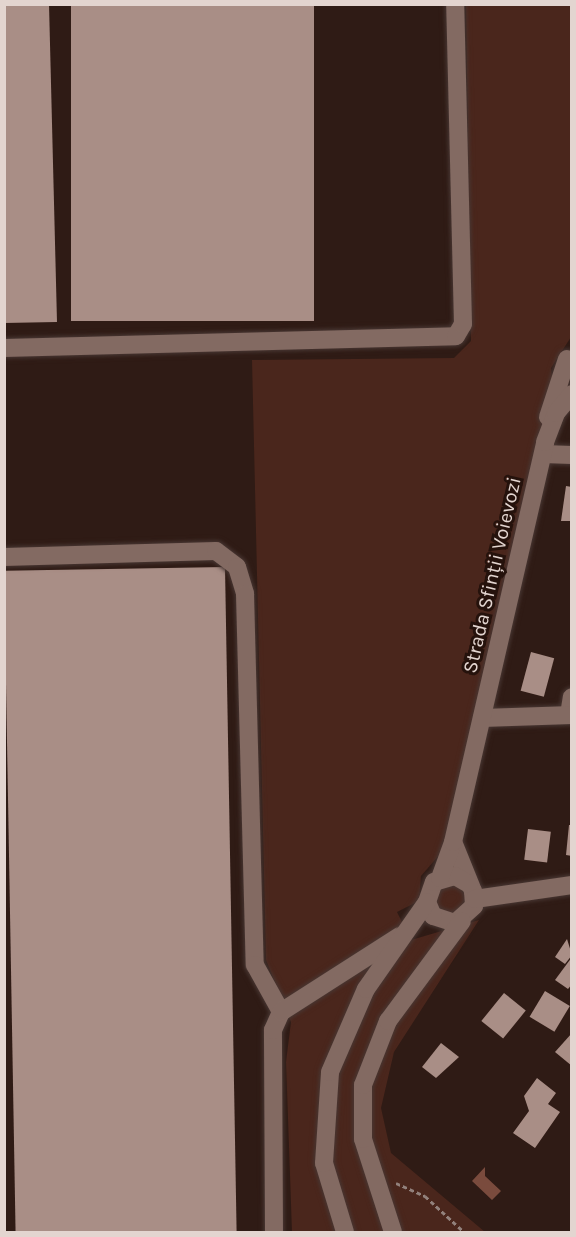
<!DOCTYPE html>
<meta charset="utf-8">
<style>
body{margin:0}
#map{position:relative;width:576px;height:1237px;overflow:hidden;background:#2f1b15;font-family:Karla,sans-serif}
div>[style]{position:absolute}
.green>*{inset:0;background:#4a261c}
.round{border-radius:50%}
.water>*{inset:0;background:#7a4b3d}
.building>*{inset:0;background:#a98e86;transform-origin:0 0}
.path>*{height:3px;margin-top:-1.5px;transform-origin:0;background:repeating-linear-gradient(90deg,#92817c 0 4.5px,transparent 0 7.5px)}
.roads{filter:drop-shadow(0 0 2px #483733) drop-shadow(0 0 2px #483733)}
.minor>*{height:18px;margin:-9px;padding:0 9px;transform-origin:9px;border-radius:9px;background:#836a62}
span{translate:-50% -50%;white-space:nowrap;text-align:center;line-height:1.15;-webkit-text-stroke:6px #25120c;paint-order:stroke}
.street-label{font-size:20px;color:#e3d5d0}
.frame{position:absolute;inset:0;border:6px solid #e3d5d0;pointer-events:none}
</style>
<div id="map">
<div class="green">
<i style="clip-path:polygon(466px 5px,571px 5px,571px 337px,551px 368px,553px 385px,447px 846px,421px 876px,419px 901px,397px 912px,411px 940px,479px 920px,394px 1052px,381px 1108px,391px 1153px,485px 1232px,292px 1232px,286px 1062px,291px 1022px,266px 960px,252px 360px,454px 358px,471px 341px)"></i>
<i class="round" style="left:436px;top:885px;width:30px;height:30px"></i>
</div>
<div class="water">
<i style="clip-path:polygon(485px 1167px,485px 1176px,501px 1191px,492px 1200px,472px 1181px)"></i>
</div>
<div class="building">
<i style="clip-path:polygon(4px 4px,49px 4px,57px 322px,4px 323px)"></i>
<i style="left:71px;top:4px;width:243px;height:317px"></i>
<i style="clip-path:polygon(566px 486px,572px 487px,572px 521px,561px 521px)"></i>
<i style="left:225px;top:567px;width:665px;height:221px;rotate:89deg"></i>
<i style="left:531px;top:652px;width:24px;height:40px;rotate:15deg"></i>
<i style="clip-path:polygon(569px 825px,572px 825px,572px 856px,566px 855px)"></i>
<i style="left:528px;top:829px;width:23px;height:31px;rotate:7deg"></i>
<i style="clip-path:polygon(567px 939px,572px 955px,565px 964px,555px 957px)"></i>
<i style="clip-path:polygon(572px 957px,572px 984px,568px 989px,555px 980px)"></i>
<i style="left:545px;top:991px;width:29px;height:30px;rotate:31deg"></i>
<i style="left:504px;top:993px;width:28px;height:36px;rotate:39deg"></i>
<i style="clip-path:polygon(572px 1033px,572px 1066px,555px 1052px)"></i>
<i style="clip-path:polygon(441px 1043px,459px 1057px,436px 1078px,422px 1067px)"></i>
<i style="clip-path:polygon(537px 1078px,556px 1093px,548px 1104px,560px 1112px,535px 1148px,513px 1133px,529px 1111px,524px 1096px)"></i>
</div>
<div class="path">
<i style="left:396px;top:1183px;width:32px;rotate:24deg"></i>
<i style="left:425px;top:1196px;width:53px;rotate:42.7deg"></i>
</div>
<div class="roads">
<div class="minor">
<i style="left:4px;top:348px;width:452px;rotate:-1.5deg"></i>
<i style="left:456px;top:336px;width:14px;rotate:-60deg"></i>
<i style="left:463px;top:324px;width:320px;rotate:-91.4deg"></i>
<i style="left:548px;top:417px;width:61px;rotate:-71.9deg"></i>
<i style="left:543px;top:454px;width:29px;rotate:2deg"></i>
<i style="left:4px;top:557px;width:212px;rotate:-1.6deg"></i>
<i style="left:216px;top:551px;width:26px;rotate:37deg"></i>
<i style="left:237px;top:567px;width:28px;rotate:73deg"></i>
<i style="left:245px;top:594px;width:371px;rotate:88.5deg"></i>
<i style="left:255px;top:965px;width:54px;rotate:61deg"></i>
<i style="left:569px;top:715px;width:18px;rotate:-81deg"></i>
<i style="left:482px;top:718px;width:90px;rotate:-1.9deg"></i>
<i style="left:454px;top:844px;width:51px;rotate:68deg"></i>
<i style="left:473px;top:891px;width:15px;rotate:86deg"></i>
<i style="left:474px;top:906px;width:25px;rotate:138deg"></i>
<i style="left:455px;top:923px;width:23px;rotate:-162deg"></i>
<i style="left:433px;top:916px;width:15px;rotate:-113deg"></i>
<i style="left:427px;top:902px;width:21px;rotate:-71deg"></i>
<i style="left:434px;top:882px;width:22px;rotate:-16deg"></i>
<i style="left:455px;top:876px;width:16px;rotate:30deg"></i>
<i style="left:440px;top:878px;width:38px;rotate:-70deg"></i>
<i style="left:453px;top:842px;width:410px;rotate:-77deg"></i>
<i style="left:545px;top:442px;width:31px;rotate:-69deg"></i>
<i style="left:556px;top:413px;width:25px;rotate:-50deg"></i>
<i style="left:475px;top:899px;width:98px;rotate:-8.2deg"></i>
<i style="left:274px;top:1232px;width:202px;rotate:-90.3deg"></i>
<i style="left:273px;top:1030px;width:20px;rotate:-66deg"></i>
<i style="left:281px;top:1012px;width:141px;rotate:-32.6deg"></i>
<i style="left:345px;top:1232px;width:72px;rotate:-106.9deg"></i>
<i style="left:324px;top:1163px;width:91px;rotate:-86.2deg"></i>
<i style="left:330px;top:1072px;width:90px;rotate:-66.6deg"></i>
<i style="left:366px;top:989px;width:106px;rotate:-55deg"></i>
<i style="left:393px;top:1232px;width:98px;rotate:-107.9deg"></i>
<i style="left:363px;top:1139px;width:54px;rotate:-90deg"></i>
<i style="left:363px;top:1085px;width:69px;rotate:-68.7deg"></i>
<i style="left:388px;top:1021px;width:124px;rotate:-53.5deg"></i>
</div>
</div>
<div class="street-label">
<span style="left:492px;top:575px;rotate:-77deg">Strada Sfinții Voievozi</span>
</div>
<div class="frame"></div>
</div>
